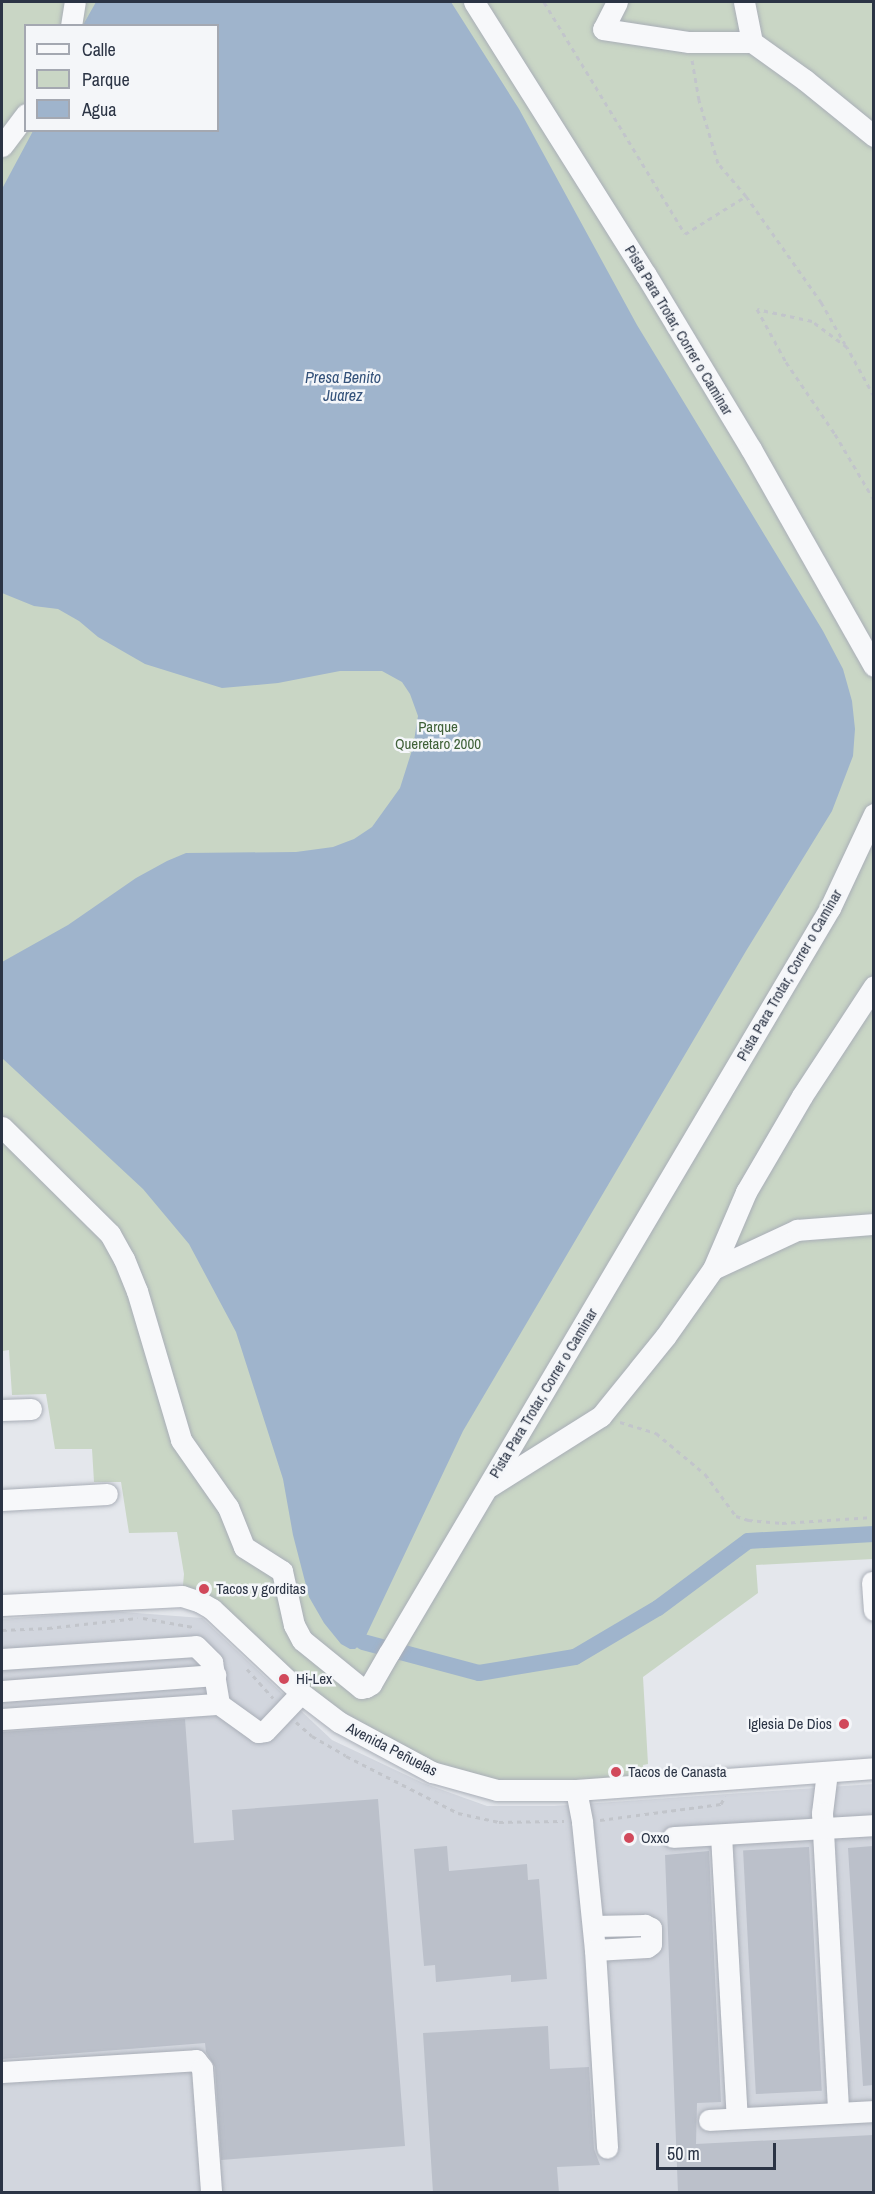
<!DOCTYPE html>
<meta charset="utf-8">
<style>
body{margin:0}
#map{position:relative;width:875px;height:2194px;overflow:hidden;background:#e4e7ec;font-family:"Archivo Narrow",sans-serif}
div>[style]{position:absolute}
.built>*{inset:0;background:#d2d6de}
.green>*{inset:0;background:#c9d6c5}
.water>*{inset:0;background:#9fb4cc}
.canal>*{height:16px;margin:-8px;padding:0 8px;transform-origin:8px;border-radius:8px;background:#9fb4cc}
.building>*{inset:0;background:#bbc0ca;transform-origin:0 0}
.path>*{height:3px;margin-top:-1.5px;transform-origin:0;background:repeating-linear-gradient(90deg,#c2c5cb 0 4.5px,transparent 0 9px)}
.roads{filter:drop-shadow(0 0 2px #a9aeb7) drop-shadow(0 0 2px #a9aeb7)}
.minor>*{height:21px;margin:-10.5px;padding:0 10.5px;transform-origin:10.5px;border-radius:10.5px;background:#f7f8fa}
.dots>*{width:16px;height:16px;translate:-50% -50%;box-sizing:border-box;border:3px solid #f4f6f9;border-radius:50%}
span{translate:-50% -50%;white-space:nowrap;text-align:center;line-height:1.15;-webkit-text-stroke:5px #f4f6f9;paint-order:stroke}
.street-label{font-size:15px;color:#2b3445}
.park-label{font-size:15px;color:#3f6138}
.poi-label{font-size:15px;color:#2b3445}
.left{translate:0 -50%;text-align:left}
.right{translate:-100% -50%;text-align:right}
.water-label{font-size:16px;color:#34527a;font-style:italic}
.frame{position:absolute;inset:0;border:3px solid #2b3445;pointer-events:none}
.legend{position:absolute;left:24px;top:24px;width:195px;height:108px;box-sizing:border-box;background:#f4f6f9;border:2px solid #a4a8b1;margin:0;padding:8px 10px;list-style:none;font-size:18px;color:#2b3445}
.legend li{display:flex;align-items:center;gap:12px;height:30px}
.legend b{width:30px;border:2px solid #a4a8b1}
.scale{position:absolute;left:656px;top:2143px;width:120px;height:27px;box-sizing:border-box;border:3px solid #2b3445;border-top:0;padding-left:8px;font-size:18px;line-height:21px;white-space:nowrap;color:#2b3445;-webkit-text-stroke:4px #f4f6f9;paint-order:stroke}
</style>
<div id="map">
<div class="built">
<i style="clip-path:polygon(110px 1611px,202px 1618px,332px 1740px,423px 1783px,487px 1806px,554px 1806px,873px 1784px,873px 2192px,2px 2192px,2px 1619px)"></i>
</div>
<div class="green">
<i style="clip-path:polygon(evenodd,2px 2px,873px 2px,873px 1559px,756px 1565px,758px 1593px,643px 1677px,648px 1764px,643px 1765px,644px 1784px,576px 1793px,432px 1772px,339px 1722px,182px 1596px,184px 1574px,177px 1532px,129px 1533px,121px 1482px,94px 1482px,92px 1449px,55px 1449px,46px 1394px,12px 1395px,9px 1350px,2px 1351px,2px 2px,26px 26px,218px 26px,218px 130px,26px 130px,26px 26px)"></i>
</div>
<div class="water">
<i style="clip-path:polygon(96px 2px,451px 2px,519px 109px,637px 325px,823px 631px,843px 669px,852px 701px,855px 729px,853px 756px,832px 811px,746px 951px,463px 1431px,363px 1642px,355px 1649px,350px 1649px,341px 1644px,324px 1623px,309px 1597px,293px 1535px,283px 1479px,236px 1332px,189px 1244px,143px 1189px,2px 1058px,2px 962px,68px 925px,136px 878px,167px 861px,186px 853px,296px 852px,333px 847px,354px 839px,372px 827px,400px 788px,413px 747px,418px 716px,410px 694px,402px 682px,382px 671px,340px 671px,278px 683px,222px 688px,145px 664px,98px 637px,79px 621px,58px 609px,34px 606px,2px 593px,3px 187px,33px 131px,218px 130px,218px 26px,83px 25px)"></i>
</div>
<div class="canal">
<i style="left:363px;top:1642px;width:120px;rotate:15deg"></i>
<i style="left:479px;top:1673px;width:97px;rotate:-9.5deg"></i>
<i style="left:575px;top:1657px;width:96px;rotate:-30.6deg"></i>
<i style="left:658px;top:1608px;width:112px;rotate:-36.7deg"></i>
<i style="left:748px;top:1541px;width:126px;rotate:-3.2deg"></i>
</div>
<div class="building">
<i style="clip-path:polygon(185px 1719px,194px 1843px,234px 1840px,232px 1810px,378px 1799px,405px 2146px,221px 2160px,215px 2067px,206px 2052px,205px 2043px,2px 2059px,2px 1732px)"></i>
<i style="clip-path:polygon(447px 1846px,449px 1871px,527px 1864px,528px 1880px,539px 1879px,547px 1979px,511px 1982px,511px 1975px,436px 1982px,435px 1965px,424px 1966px,414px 1849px)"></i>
<i style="clip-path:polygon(873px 1846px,873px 2085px,863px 2086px,848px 1848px)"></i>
<i style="left:809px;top:1847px;width:244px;height:66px;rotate:87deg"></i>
<i style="clip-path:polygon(709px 1851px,721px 2102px,697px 2103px,696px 2144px,873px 2135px,873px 2193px,678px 2193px,665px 1855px)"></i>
<i style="clip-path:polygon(548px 2026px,550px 2069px,589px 2067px,594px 2149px,600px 2165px,557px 2167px,559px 2193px,433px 2193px,423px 2033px)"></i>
</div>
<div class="path">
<i style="left:544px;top:2px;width:271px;rotate:58.7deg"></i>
<i style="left:685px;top:234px;width:72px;rotate:-31.9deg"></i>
<i style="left:746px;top:196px;width:43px;rotate:-130.3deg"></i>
<i style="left:718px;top:163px;width:66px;rotate:-106.8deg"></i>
<i style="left:699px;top:100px;width:41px;rotate:-99.9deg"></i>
<i style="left:746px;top:196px;width:130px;rotate:54.7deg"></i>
<i style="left:821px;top:302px;width:48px;rotate:60.3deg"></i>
<i style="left:874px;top:396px;width:56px;rotate:-118.9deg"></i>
<i style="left:847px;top:347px;width:44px;rotate:-143.4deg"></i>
<i style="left:812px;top:321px;width:56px;rotate:-167.7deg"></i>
<i style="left:757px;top:309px;width:60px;rotate:61.3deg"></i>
<i style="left:786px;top:362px;width:87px;rotate:55.8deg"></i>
<i style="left:835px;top:434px;width:77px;rotate:59.4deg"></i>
<i style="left:620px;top:1422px;width:38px;rotate:17deg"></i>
<i style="left:656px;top:1433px;width:64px;rotate:39.9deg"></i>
<i style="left:705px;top:1474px;width:52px;rotate:53.6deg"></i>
<i style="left:736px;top:1516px;width:13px;rotate:18deg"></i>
<i style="left:748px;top:1520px;width:34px;rotate:5deg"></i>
<i style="left:782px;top:1523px;width:92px;rotate:-3.7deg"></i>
<i style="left:143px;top:1618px;width:51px;rotate:10.2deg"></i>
<i style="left:2px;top:1630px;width:46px;rotate:-2.5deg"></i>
<i style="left:48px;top:1628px;width:90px;rotate:-6.4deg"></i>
<i style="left:247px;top:1669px;width:39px;rotate:48deg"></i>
<i style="left:296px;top:1722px;width:21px;rotate:41deg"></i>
<i style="left:312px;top:1736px;width:39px;rotate:30deg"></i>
<i style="left:346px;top:1756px;width:126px;rotate:27deg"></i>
<i style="left:458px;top:1813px;width:42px;rotate:12.4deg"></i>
<i style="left:499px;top:1822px;width:65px;rotate:-0.9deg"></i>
<i style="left:600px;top:1820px;width:122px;rotate:-7.5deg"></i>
<i style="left:721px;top:1804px;width:9px;rotate:-63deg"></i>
</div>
<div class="roads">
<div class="minor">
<i style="left:474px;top:2px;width:323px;rotate:57.8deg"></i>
<i style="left:646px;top:275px;width:203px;rotate:58.9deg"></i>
<i style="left:751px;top:449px;width:249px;rotate:60.5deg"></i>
<i style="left:617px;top:2px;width:30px;rotate:117deg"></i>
<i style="left:603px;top:29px;width:87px;rotate:8.6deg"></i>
<i style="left:689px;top:42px;width:63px"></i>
<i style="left:752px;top:42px;width:65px;rotate:35.6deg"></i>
<i style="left:805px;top:80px;width:89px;rotate:39.1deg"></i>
<i style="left:744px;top:2px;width:41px;rotate:78.7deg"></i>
<i style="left:71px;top:26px;width:24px;rotate:-81deg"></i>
<i style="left:2px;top:146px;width:40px;rotate:-53deg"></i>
<i style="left:2px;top:1127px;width:152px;rotate:44.7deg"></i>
<i style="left:110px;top:1234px;width:29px;rotate:61deg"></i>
<i style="left:124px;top:1259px;width:35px;rotate:68deg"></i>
<i style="left:137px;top:1291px;width:155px;rotate:73.5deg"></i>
<i style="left:181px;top:1440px;width:82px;rotate:55deg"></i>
<i style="left:228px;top:1507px;width:43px;rotate:68.2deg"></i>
<i style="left:244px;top:1547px;width:45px;rotate:32.3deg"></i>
<i style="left:282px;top:1571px;width:55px;rotate:77.5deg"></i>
<i style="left:294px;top:1625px;width:17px;rotate:62deg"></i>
<i style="left:302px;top:1640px;width:76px;rotate:39.1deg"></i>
<i style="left:361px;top:1688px;width:5px;rotate:-11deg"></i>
<i style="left:366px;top:1687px;width:6px;rotate:-31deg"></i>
<i style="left:371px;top:1684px;width:36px;rotate:-60deg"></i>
<i style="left:389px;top:1653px;width:866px;rotate:-59.38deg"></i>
<i style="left:830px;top:908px;width:104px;rotate:-64.9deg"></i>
<i style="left:713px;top:1269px;width:84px;rotate:-66.8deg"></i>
<i style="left:746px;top:1192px;width:111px;rotate:-59.7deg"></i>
<i style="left:802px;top:1096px;width:131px;rotate:-56.8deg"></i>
<i style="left:2px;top:1410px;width:29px;rotate:-2deg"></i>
<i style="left:490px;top:1486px;width:131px;rotate:-32.2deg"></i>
<i style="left:601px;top:1416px;width:102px;rotate:-51deg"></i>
<i style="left:665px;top:1337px;width:83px;rotate:-54.8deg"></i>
<i style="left:713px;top:1269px;width:93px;rotate:-24.9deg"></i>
<i style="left:797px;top:1230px;width:77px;rotate:-4.5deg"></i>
<i style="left:2px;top:1500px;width:105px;rotate:-3.3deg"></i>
<i style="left:872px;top:1582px;width:28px;rotate:86deg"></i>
<i style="left:2px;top:1605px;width:180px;rotate:-2.9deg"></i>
<i style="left:182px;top:1596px;width:19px;rotate:18deg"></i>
<i style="left:200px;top:1602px;width:14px;rotate:30deg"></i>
<i style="left:212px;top:1609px;width:122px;rotate:43.3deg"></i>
<i style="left:301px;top:1693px;width:48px;rotate:37.3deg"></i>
<i style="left:339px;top:1722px;width:106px;rotate:28.3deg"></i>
<i style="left:432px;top:1772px;width:67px;rotate:15.5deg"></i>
<i style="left:497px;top:1790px;width:79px"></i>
<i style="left:576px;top:1790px;width:299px;rotate:-4.2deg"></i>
<i style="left:2px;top:1659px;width:194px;rotate:-3.8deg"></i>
<i style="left:196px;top:1646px;width:23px;rotate:45deg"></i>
<i style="left:212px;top:1662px;width:43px;rotate:80.5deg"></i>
<i style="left:2px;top:1691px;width:214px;rotate:-4.3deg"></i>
<i style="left:2px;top:1719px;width:218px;rotate:-4deg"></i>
<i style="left:219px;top:1704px;width:48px;rotate:35.7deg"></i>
<i style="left:258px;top:1732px;width:7px;rotate:-8deg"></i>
<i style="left:265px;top:1731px;width:52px;rotate:-46.5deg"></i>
<i style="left:827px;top:1772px;width:41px;rotate:97deg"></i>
<i style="left:822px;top:1813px;width:300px;rotate:86.9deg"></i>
<i style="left:576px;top:1790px;width:33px;rotate:79deg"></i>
<i style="left:582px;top:1822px;width:129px;rotate:84.2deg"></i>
<i style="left:595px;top:1950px;width:52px;rotate:-3.3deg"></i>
<i style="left:647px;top:1947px;width:5px;rotate:-37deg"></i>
<i style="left:651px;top:1944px;width:16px;rotate:-90deg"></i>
<i style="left:651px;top:1928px;width:7px;rotate:-153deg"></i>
<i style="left:645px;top:1925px;width:52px;rotate:178.9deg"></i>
<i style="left:721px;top:1835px;width:283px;rotate:86.8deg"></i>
<i style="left:673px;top:1837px;width:201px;rotate:-3.4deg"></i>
<i style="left:595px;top:1950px;width:198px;rotate:86.5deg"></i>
<i style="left:2px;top:2072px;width:194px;rotate:-3.5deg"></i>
<i style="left:196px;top:2060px;width:10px;rotate:53deg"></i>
<i style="left:202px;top:2068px;width:124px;rotate:85.8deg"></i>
<i style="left:709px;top:2120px;width:165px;rotate:-3.1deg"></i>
</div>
</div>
<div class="dots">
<i style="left:204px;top:1589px;background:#d1495b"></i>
<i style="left:284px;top:1679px;background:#d1495b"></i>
<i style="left:844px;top:1724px;background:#d1495b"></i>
<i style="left:616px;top:1772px;background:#d1495b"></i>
<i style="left:629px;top:1838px;background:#d1495b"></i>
</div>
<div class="street-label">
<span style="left:679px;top:330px;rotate:59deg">Pista Para Trotar, Correr o Caminar</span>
<span style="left:789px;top:975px;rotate:-60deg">Pista Para Trotar, Correr o Caminar</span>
<span style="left:543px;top:1393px;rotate:-59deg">Pista Para Trotar, Correr o Caminar</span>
<span style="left:392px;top:1749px;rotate:27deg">Avenida Peñuelas</span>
</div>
<div class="park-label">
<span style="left:438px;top:735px">Parque<br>Queretaro 2000</span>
</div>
<div class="poi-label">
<span class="left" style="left:216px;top:1589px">Tacos y gorditas</span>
<span class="left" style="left:296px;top:1679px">Hi-Lex</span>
<span class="right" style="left:832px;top:1724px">Iglesia De Dios</span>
<span class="left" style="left:628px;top:1772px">Tacos de Canasta</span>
<span class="left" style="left:641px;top:1838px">Oxxo</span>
</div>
<div class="water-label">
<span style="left:343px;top:386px">Presa Benito<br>Juarez</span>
</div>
<div class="frame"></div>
<ul class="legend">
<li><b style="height:8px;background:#f7f8fa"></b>Calle</li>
<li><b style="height:16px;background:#c9d6c5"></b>Parque</li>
<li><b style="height:16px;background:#9fb4cc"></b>Agua</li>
</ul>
<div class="scale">50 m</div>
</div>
